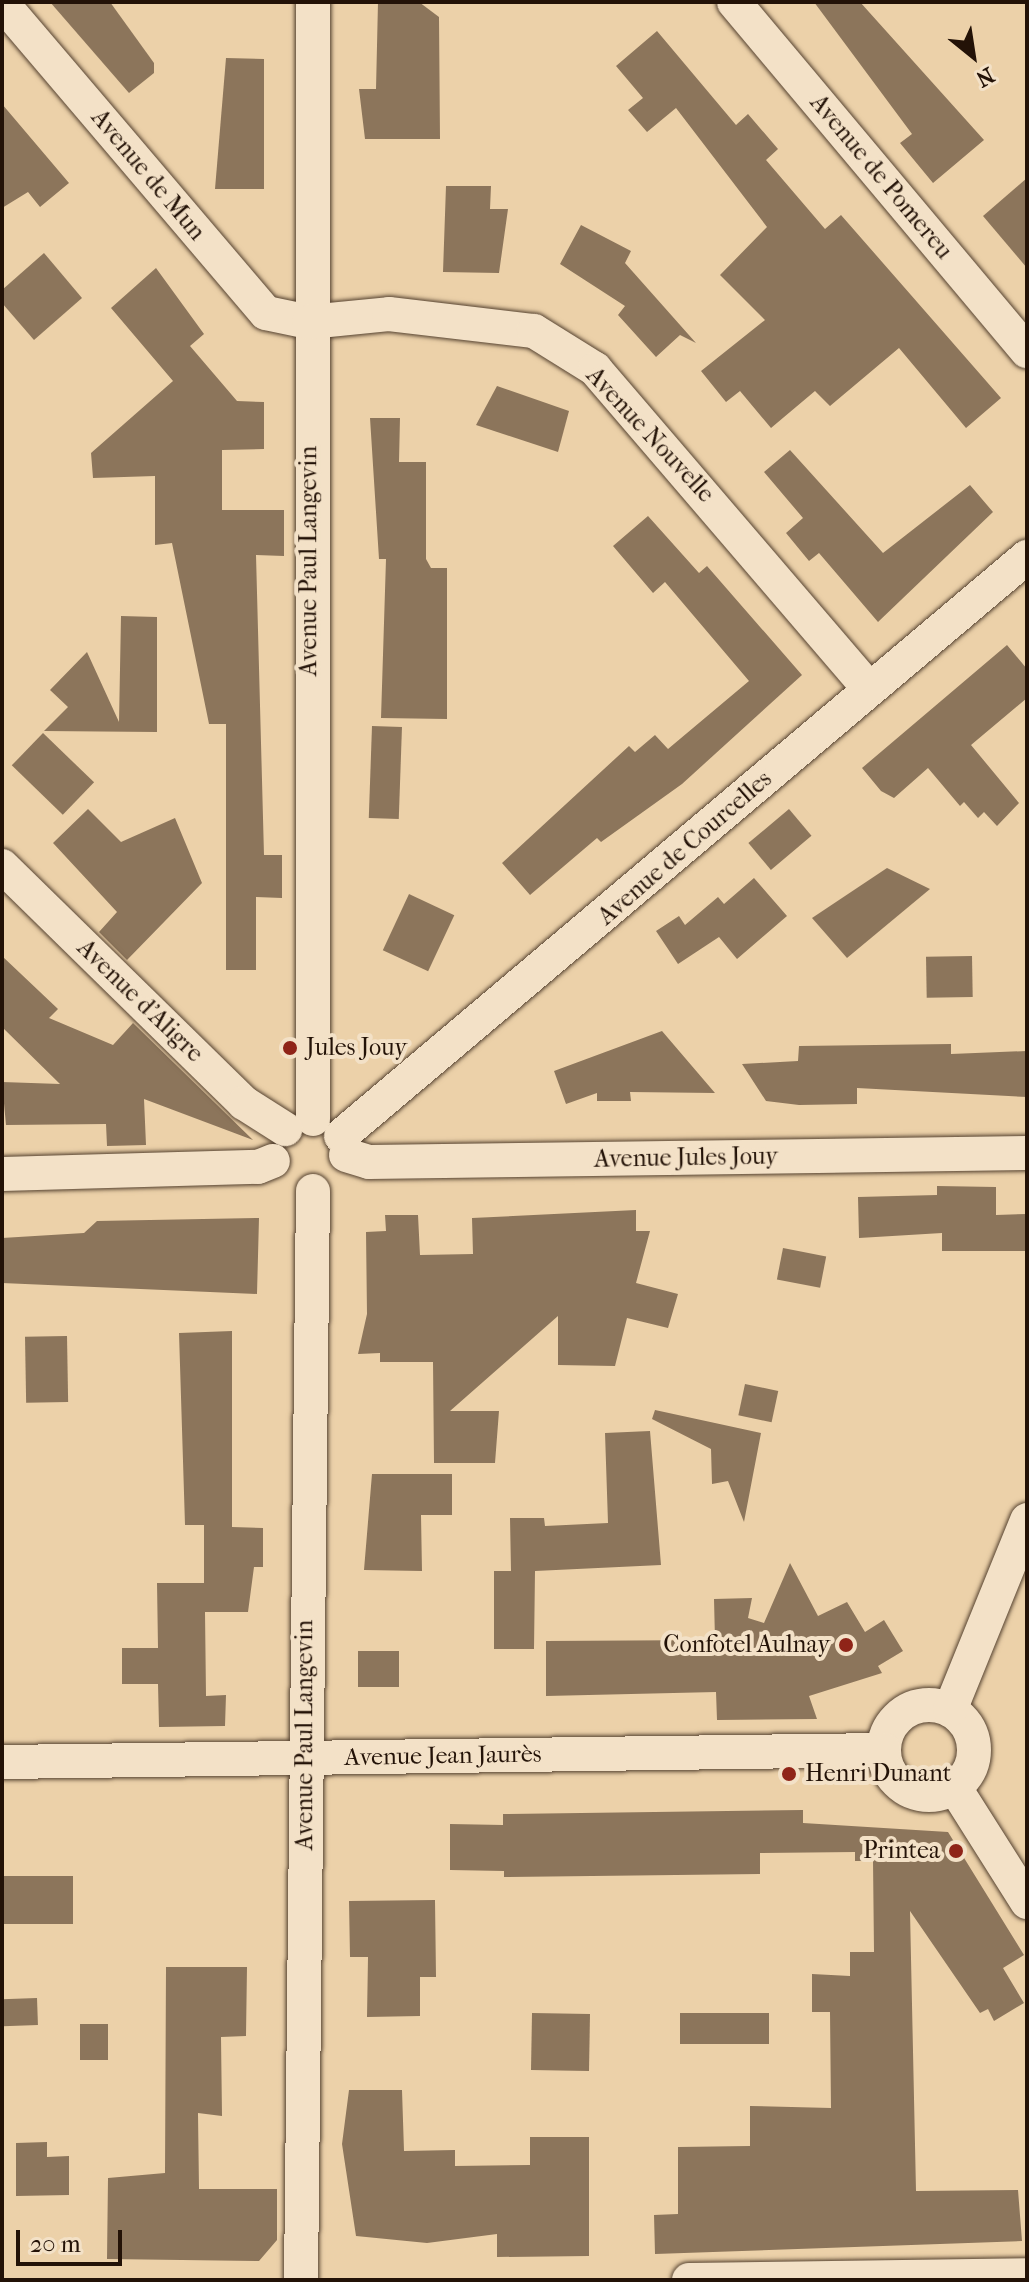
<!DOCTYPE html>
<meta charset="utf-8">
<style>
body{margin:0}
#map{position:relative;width:1029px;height:2282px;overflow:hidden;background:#ecd1a9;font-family:"IM FELL French Canon",serif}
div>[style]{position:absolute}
.building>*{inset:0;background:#8c755b;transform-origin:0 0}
.roads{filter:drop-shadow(0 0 2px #554230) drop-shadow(0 0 2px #554230)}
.street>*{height:34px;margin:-17px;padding:0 17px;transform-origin:17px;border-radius:17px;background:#f3e1c7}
.street>.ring{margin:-17px;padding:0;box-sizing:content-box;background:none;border:34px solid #f3e1c7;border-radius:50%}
.dots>*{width:22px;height:22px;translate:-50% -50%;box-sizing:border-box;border:4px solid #f3e1c7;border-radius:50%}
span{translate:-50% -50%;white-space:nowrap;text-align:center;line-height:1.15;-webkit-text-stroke:8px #f3e1c7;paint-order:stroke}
.street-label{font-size:24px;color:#231207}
.poi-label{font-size:24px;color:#231207}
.left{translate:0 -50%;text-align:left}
.right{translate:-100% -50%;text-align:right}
.frame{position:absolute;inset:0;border:4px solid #231207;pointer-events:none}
.north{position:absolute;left:933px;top:16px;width:80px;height:80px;-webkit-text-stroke:6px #f3e1c7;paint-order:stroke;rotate:150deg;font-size:22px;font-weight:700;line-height:32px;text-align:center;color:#231207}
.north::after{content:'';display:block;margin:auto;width:28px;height:36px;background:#231207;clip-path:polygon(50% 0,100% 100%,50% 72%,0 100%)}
.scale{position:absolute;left:16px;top:2230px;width:106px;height:36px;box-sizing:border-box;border:4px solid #231207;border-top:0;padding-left:10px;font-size:24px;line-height:28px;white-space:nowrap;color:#231207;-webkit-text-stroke:6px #f3e1c7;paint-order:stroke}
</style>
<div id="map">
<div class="building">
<i style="clip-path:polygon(50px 2px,110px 2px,154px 63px,154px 73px,129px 93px)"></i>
<i style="clip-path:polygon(378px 2px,419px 2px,439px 17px,440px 139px,365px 139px,359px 89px,376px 89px)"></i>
<i style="clip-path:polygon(814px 2px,860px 2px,984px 140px,933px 183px,900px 143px,912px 134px)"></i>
<i style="clip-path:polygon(657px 31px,736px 125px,748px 114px,778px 149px,766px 160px,825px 229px,841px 215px,1001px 398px,966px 428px,899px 348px,830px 406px,815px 391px,771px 428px,740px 391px,726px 402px,701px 371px,765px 320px,720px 275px,767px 227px,676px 108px,647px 132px,628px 110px,643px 98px,616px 66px)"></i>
<i style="clip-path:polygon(226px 58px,264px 59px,264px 189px,215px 189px)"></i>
<i style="clip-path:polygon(2px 104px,69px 183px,40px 207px,28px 192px,2px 208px)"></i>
<i style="clip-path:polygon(1027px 178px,1027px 268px,983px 216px)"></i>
<i style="clip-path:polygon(446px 186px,491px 186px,490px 209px,508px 209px,499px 273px,443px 272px)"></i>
<i style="clip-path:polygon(581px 225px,631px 251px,625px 263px,696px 343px,680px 335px,656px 357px,618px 315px,625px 306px,560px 264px)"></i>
<i style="clip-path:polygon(44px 253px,82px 298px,34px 340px,2px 303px,2px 290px)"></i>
<i style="clip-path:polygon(156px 268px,204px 334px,190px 346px,237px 401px,264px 402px,264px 449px,222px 450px,222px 510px,284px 510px,284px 556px,256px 555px,264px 855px,282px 855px,282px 898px,256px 897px,256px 970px,226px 970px,226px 724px,209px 724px,172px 543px,155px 545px,155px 476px,93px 478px,91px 453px,173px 381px,111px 308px)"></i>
<i style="clip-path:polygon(497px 386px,569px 411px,558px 452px,476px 425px)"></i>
<i style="clip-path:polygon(370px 418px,400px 418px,399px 462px,426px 462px,426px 559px,431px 568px,447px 568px,447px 719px,381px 718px,386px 559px,379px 559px)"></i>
<i style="clip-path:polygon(790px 450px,883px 553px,970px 485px,993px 512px,878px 622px,819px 553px,809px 561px,786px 533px,803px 518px,764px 472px)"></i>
<i style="clip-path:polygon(648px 516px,699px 573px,707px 566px,802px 675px,682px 784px,601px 842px,597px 838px,530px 895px,502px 863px,629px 746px,635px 752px,655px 735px,668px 749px,749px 681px,665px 582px,653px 593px,613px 546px)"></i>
<i style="clip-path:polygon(121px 616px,157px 617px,157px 732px,44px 731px,68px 707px,50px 690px,87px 652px,119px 722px)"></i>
<i style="clip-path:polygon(1007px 645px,1027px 669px,1027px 698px,971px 745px,1019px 803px,997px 826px,984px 812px,978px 818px,964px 802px,960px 806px,928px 768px,894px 798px,881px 791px,862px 768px)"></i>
<i style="left:372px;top:726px;width:30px;height:92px;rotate:2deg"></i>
<i style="left:43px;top:733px;width:71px;height:45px;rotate:44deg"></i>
<i style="clip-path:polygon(88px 809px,121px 842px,175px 818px,202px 883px,127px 960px,99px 932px,117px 912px,53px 843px)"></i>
<i style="left:789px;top:809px;width:35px;height:53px;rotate:50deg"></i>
<i style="clip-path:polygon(887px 868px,930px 889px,847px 958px,812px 918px)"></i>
<i style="clip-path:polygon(754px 878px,787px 916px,737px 959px,719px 937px,678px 964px,656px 931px,679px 916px,685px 925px,718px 897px,724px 904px)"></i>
<i style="left:409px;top:894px;width:50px;height:62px;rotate:25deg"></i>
<i style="clip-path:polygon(2px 956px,58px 1009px,49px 1018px,113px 1045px,133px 1023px,253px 1140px,144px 1099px,146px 1145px,107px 1146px,106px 1124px,6px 1125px,2px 1082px,60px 1084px,2px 1027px)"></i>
<i style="left:972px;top:956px;width:41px;height:46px;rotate:89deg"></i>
<i style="clip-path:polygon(662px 1031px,715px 1093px,630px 1092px,631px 1101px,597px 1101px,597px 1093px,566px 1104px,554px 1071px)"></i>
<i style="clip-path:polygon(951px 1044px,951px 1054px,1027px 1051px,1027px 1097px,857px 1088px,857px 1104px,799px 1105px,766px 1101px,742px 1064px,798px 1061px,799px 1046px)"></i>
<i style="clip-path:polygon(937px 1186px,996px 1187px,996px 1215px,1027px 1214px,1027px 1251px,942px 1251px,942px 1233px,859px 1238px,858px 1197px,937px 1195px)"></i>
<i style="clip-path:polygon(636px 1210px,636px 1231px,650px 1231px,636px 1283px,678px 1294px,668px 1328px,627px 1318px,615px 1366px,558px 1365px,558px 1316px,450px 1411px,499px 1411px,495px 1463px,434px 1463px,433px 1362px,380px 1362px,380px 1353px,358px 1354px,367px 1314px,366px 1232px,386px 1231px,385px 1215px,418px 1215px,420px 1255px,473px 1254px,472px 1218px)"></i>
<i style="clip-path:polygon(259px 1218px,257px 1294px,2px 1283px,2px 1238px,84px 1233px,97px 1221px)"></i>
<i style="left:783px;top:1248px;width:44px;height:32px;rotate:11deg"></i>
<i style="clip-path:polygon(232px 1331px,232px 1527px,263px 1528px,263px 1567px,254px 1567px,248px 1612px,205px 1612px,206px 1696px,226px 1695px,225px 1726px,159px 1727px,158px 1684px,122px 1684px,122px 1648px,158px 1648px,157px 1583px,204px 1583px,204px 1525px,185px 1525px,179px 1333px)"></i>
<i style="left:67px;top:1336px;width:66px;height:42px;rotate:89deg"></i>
<i style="left:745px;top:1384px;width:34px;height:32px;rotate:12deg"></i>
<i style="clip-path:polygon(655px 1410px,761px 1433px,744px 1522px,728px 1481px,712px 1484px,711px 1449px,652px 1419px)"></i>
<i style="clip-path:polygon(650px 1431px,661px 1565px,535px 1571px,534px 1649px,494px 1649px,494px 1571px,518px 1571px,511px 1571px,510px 1518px,544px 1518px,545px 1526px,608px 1523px,605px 1433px)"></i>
<i style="clip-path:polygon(372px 1474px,452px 1474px,452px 1515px,421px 1515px,422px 1571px,364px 1570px)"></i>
<i style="clip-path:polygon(790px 1563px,818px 1616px,847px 1602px,865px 1632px,884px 1620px,903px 1651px,878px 1666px,882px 1673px,809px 1696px,817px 1719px,717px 1720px,716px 1692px,546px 1696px,546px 1641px,715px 1640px,714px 1599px,752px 1598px,748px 1618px,764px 1623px)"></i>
<i style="left:399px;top:1651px;width:36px;height:41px;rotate:90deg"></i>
<i style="clip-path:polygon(803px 1810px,803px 1823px,948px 1832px,1024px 1955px,1003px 1968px,1024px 2003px,994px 2021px,988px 2009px,980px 2013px,910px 1911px,916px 2191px,1018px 2190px,1022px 2241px,655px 2254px,654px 2215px,678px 2214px,678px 2147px,750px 2146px,750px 2106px,831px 2108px,830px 2012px,812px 2012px,812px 1974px,850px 1976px,850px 1952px,874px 1952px,873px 1861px,855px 1861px,855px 1852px,760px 1853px,760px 1874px,504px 1877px,504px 1871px,450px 1870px,450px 1824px,503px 1825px,503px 1814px)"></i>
<i style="left:73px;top:1876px;width:48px;height:71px;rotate:90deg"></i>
<i style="clip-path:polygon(435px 1900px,436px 1977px,420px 1977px,420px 2016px,367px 2017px,368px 1957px,350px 1957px,349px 1901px)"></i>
<i style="clip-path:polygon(166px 1967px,247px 1967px,246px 2036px,221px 2037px,222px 2116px,198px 2113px,199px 2189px,277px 2189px,277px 2240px,259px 2261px,107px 2259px,108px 2178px,165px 2173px)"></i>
<i style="left:37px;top:1998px;width:27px;height:35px;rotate:88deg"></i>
<i style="left:769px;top:2013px;width:31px;height:89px;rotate:90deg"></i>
<i style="left:590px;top:2014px;width:57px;height:58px;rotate:91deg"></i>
<i style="left:80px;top:2024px;width:28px;height:36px"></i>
<i style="clip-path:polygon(349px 2090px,402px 2090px,404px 2151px,455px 2150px,455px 2166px,530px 2165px,530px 2137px,589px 2137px,589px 2256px,497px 2257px,497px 2234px,427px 2243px,356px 2236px,342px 2144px)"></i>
<i style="clip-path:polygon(47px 2142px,47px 2157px,69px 2156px,69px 2195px,16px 2196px,16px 2143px)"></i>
</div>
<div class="roads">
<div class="street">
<i style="left:313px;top:2px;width:1117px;rotate:90deg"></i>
<i style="left:734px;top:2px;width:456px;rotate:50deg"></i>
<i style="left:2px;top:3px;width:407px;rotate:49.6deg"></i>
<i style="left:266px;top:313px;width:44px;rotate:11.8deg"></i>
<i style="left:309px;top:322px;width:80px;rotate:-5.7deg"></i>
<i style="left:389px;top:314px;width:146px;rotate:6.7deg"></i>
<i style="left:534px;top:331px;width:72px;rotate:31.9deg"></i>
<i style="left:595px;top:369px;width:421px;rotate:49.4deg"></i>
<i style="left:2px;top:866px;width:339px;rotate:44.4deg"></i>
<i style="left:244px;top:1103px;width:49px;rotate:32.4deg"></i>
<i style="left:341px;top:1136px;width:898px;rotate:-40.17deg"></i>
<i style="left:346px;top:1155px;width:24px;rotate:17deg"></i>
<i style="left:369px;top:1162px;width:658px;rotate:-0.78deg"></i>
<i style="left:2px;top:1174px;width:256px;rotate:-1.6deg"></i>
<i style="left:258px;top:1167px;width:16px;rotate:-22deg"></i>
<i class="ring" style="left:884px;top:1705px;width:56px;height:56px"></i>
<i style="left:950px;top:1710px;width:205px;rotate:-67.9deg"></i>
<i style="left:2px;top:1762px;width:882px;rotate:-0.78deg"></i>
<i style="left:955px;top:1788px;width:135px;rotate:57.7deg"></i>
<i style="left:301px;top:2280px;width:1089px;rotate:-89.37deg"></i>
<i style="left:689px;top:2280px;width:338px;rotate:-0.8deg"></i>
</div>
</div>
<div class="dots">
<i style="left:290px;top:1048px;background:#8f2418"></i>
<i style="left:846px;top:1645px;background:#8f2418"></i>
<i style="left:789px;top:1774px;background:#8f2418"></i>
<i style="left:956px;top:1851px;background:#8f2418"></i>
</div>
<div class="street-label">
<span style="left:148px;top:175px;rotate:50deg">Avenue de Mun</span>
<span style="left:881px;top:177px;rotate:50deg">Avenue de Pomereu</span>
<span style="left:650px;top:435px;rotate:47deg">Avenue Nouvelle</span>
<span style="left:309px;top:561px;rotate:-90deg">Avenue Paul Langevin</span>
<span style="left:685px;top:848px;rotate:-41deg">Avenue de Courcelles</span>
<span style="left:140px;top:1001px;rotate:44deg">Avenue d'Aligre</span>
<span style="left:686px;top:1158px;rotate:-1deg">Avenue Jules Jouy</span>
<span style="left:305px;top:1735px;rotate:-90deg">Avenue Paul Langevin</span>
<span style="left:443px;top:1756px;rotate:-1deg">Avenue Jean Jaurès</span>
</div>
<div class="poi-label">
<span class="left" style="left:306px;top:1048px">Jules Jouy</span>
<span class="right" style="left:830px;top:1645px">Confotel Aulnay</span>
<span class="left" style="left:805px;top:1774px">Henri Dunant</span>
<span class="right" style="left:940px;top:1851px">Printea</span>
</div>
<div class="frame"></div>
<div class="north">N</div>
<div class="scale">20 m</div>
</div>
